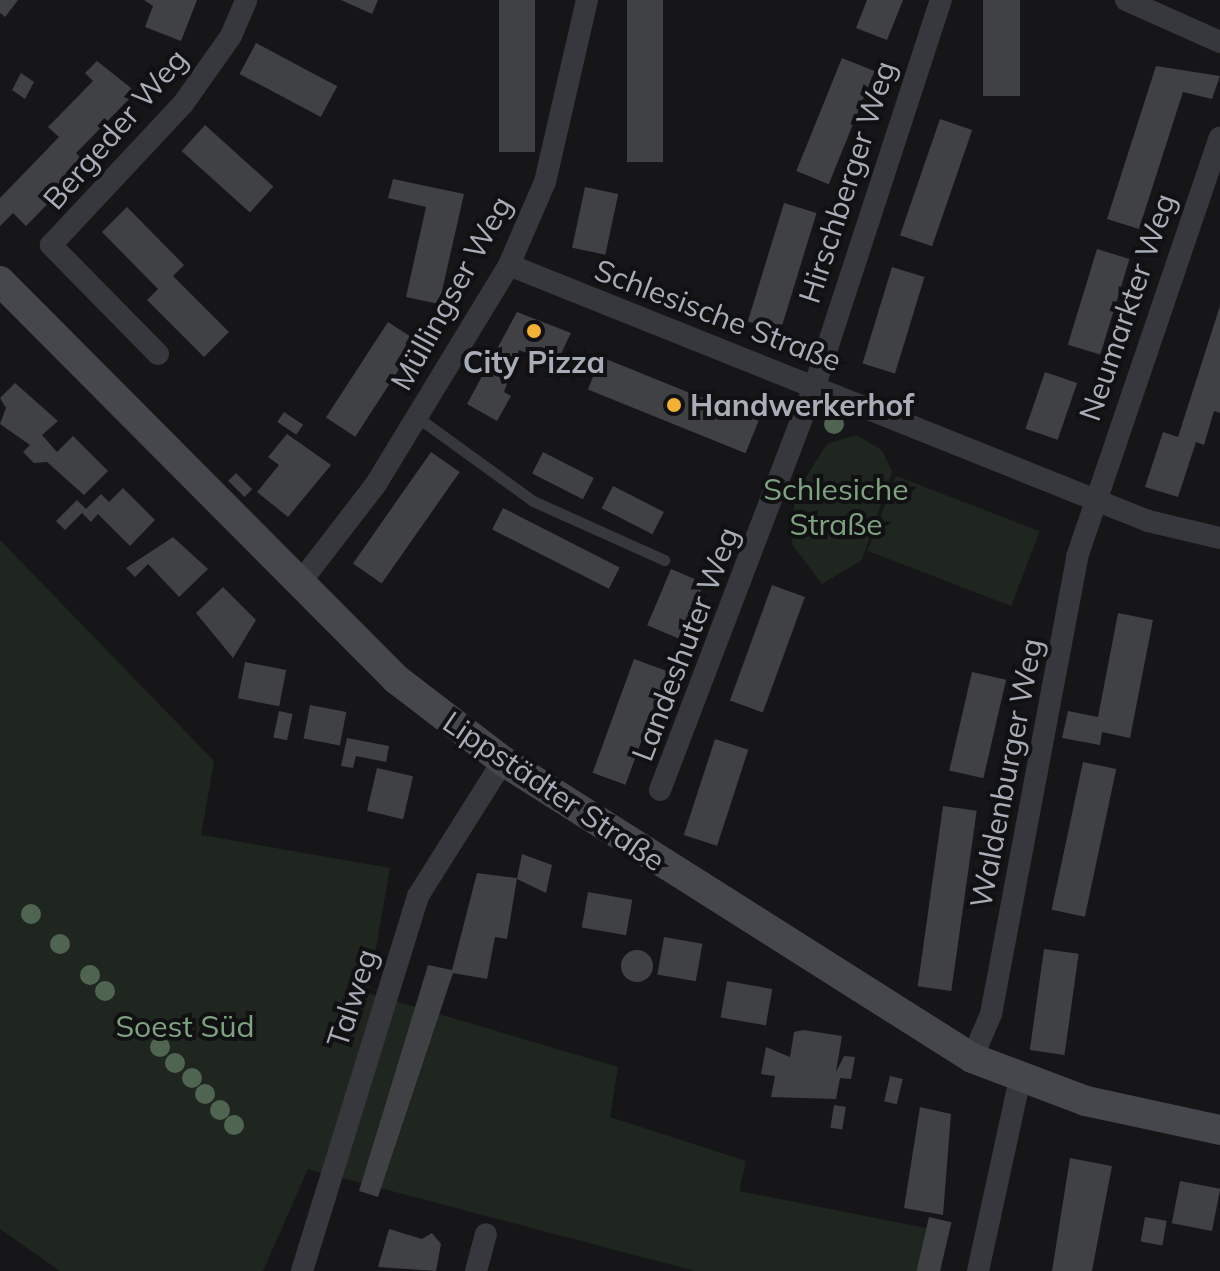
<!DOCTYPE html>
<meta charset="utf-8">
<style>
body{margin:0}
#map{position:relative;width:1220px;height:1271px;overflow:hidden;background:#161618;font-family:Mulish,sans-serif}
div>[style]{position:absolute}
.green>*{inset:0;background:#1e261f;transform-origin:0 0}
.building>*{inset:0;background:#404145;transform-origin:0 0}
.round{border-radius:50%}
.service>*{height:11px;margin:-5.5px;padding:0 5.5px;transform-origin:5.5px;border-radius:5.5px;background:#37383d}
.minor>*{height:22px;margin:-11px;padding:0 11px;transform-origin:11px;border-radius:11px;background:#37383d}
.secondary>*{height:30px;margin:-15px;padding:0 15px;transform-origin:15px;border-radius:15px;background:#45474d}
.trees>*{width:20px;height:20px;margin:-10px;border-radius:50%;background:#506452}
.dots>*{width:22px;height:22px;translate:-50% -50%;box-sizing:border-box;border:4px solid #111113;border-radius:50%}
span{translate:-50% -50%;white-space:nowrap;text-align:center;line-height:1.15;-webkit-text-stroke:8px #111113;paint-order:stroke}
.street-label{font-size:30px;color:#a8adb8}
.poi-label{font-size:30px;color:#a8adb8;font-weight:700}
.left{translate:0 -50%;text-align:left}
.park-label{font-size:30px;color:#7fa381}
</style>
<div id="map">
<div class="green">
<i style="clip-path:polygon(856px 435px,882px 450px,892px 472px,862px 560px,822px 584px,792px 544px,795px 494px,827px 444px)"></i>
<i style="left:896px;top:476px;width:154px;height:80px;rotate:21deg"></i>
<i style="clip-path:polygon(0 540px,214px 761px,201px 835px,390px 868px,368px 993px,618px 1067px,610px 1117px,746px 1161px,739px 1191px,926px 1228px,918px 1271px,695px 1271px,308px 1169px,263px 1271px,60px 1271px,0 1229px)"></i>
</div>
<div class="building">
<i style="clip-path:polygon(0 0,18px 0,5px 17px,0 13px)"></i>
<i style="clip-path:polygon(144px 0,197px 0,181px 41px,145px 27px,153px 6px)"></i>
<i style="clip-path:polygon(341px 0,378px 0,372px 14px)"></i>
<i style="left:499px;top:0;width:36px;height:152px"></i>
<i style="left:627px;top:0;width:36px;height:162px"></i>
<i style="clip-path:polygon(867px 0,903px 0,887px 40px,856px 28px)"></i>
<i style="left:983px;top:0;width:37px;height:96px"></i>
<i style="left:256px;top:43px;width:92px;height:35px;rotate:28deg"></i>
<i style="left:842px;top:58px;width:35px;height:122px;rotate:22deg"></i>
<i style="clip-path:polygon(97px 61px,136px 92px,76px 153px,87px 164px,26px 226px,13px 213px,0 226px,0 198px,59px 137px,48px 127px,93px 81px,85px 73px)"></i>
<i style="clip-path:polygon(1156px 66px,1220px 76px,1212px 99px,1183px 92px,1139px 229px,1107px 219px)"></i>
<i style="clip-path:polygon(21px 73px,34px 82px,25px 99px,12px 90px)"></i>
<i style="left:940px;top:119px;width:34px;height:123px;rotate:19deg"></i>
<i style="left:205px;top:125px;width:92px;height:35px;rotate:42deg"></i>
<i style="clip-path:polygon(393px 179px,464px 194px,439px 304px,406px 297px,426px 207px,388px 198px)"></i>
<i style="left:585px;top:187px;width:34px;height:62px;rotate:12deg"></i>
<i style="left:784px;top:203px;width:34px;height:124px;rotate:17deg"></i>
<i style="clip-path:polygon(127px 207px,184px 265px,173px 276px,229px 332px,204px 357px,147px 300px,158px 289px,102px 232px)"></i>
<i style="left:1097px;top:249px;width:34px;height:100px;rotate:17deg"></i>
<i style="left:892px;top:267px;width:34px;height:101px;rotate:17deg"></i>
<i style="clip-path:polygon(1220px 306px,1220px 413px,1214px 411px,1204px 445px,1196px 442px,1178px 497px,1145px 487px,1163px 432px,1178px 437px)"></i>
<i style="clip-path:polygon(517px 312px,571px 333px,556px 364px,519px 350px,504px 392px,511px 396px,497px 421px,467px 404px)"></i>
<i style="left:388px;top:322px;width:35px;height:114px;rotate:33deg"></i>
<i style="left:601px;top:357px;width:170px;height:35px;rotate:22deg"></i>
<i style="left:1045px;top:372px;width:34px;height:60px;rotate:19deg"></i>
<i style="clip-path:polygon(15px 383px,58px 421px,42px 435px,57px 452px,73px 436px,108px 471px,84px 495px,47px 462px,34px 463px,23px 452px,30px 445px,0 424px,6px 408px,0 398px)"></i>
<i style="left:284px;top:412px;width:23px;height:12px;rotate:34deg"></i>
<i style="clip-path:polygon(287px 434px,331px 465px,288px 517px,257px 492px,279px 465px,268px 457px)"></i>
<i style="left:431px;top:452px;width:35px;height:136px;rotate:35deg"></i>
<i style="left:543px;top:452px;width:57px;height:24px;rotate:27deg"></i>
<i style="left:236px;top:473px;width:23px;height:11px;rotate:45deg"></i>
<i style="left:613px;top:486px;width:57px;height:25px;rotate:27deg"></i>
<i style="clip-path:polygon(123px 488px,155px 520px,130px 546px,98px 514px,91px 522px,82px 513px,65px 530px,56px 521px,77px 500px,86px 509px,101px 494px,109px 502px)"></i>
<i style="left:503px;top:508px;width:131px;height:24px;rotate:27deg"></i>
<i style="clip-path:polygon(173px 537px,208px 569px,179px 597px,148px 564px,135px 577px,126px 568px)"></i>
<i style="left:671px;top:569px;width:36px;height:61px;rotate:23deg"></i>
<i style="left:772px;top:585px;width:35px;height:123px;rotate:20deg"></i>
<i style="clip-path:polygon(223px 587px,256px 620px,233px 658px,196px 613px)"></i>
<i style="clip-path:polygon(1118px 613px,1153px 620px,1130px 738px,1102px 732px,1100px 745px,1062px 738px,1068px 711px,1098px 717px)"></i>
<i style="left:634px;top:659px;width:35px;height:121px;rotate:20deg"></i>
<i style="left:245px;top:662px;width:42px;height:37px;rotate:11deg"></i>
<i style="left:972px;top:672px;width:35px;height:101px;rotate:13deg"></i>
<i style="left:310px;top:705px;width:37px;height:34px;rotate:11deg"></i>
<i style="left:279px;top:711px;width:14px;height:27px;rotate:12deg"></i>
<i style="clip-path:polygon(347px 738px,389px 746px,386px 762px,356px 756px,353px 768px,341px 766px)"></i>
<i style="left:715px;top:739px;width:35px;height:101px;rotate:18deg"></i>
<i style="left:1083px;top:762px;width:34px;height:151px;rotate:12deg"></i>
<i style="left:377px;top:768px;width:37px;height:44px;rotate:13deg"></i>
<i style="left:943px;top:806px;width:34px;height:182px;rotate:8deg"></i>
<i style="clip-path:polygon(522px 854px,552px 865px,546px 893px,517px 879px)"></i>
<i style="clip-path:polygon(477px 873px,517px 878px,507px 939px,495px 937px,487px 979px,453px 973px,378px 1197px,359px 1191px,428px 965px,452px 970px)"></i>
<i style="left:588px;top:892px;width:45px;height:36px;rotate:10deg"></i>
<i style="left:664px;top:937px;width:39px;height:38px;rotate:10deg"></i>
<i style="left:1044px;top:949px;width:35px;height:102px;rotate:8deg"></i>
<i class="round" style="left:621px;top:950px;width:32px;height:32px"></i>
<i style="left:727px;top:981px;width:46px;height:37px;rotate:10deg"></i>
<i style="clip-path:polygon(803px 1030px,842px 1036px,836px 1072px,844px 1056px,855px 1057px,851px 1079px,840px 1078px,836px 1099px,771px 1097px,775px 1076px,761px 1074px,766px 1047px,790px 1057px,794px 1032px)"></i>
<i style="left:890px;top:1076px;width:13px;height:26px;rotate:13deg"></i>
<i style="left:834px;top:1105px;width:12px;height:23px;rotate:9deg"></i>
<i style="clip-path:polygon(920px 1107px,951px 1114px,943px 1215px,904px 1208px)"></i>
<i style="clip-path:polygon(1070px 1158px,1112px 1166px,1092px 1271px,1052px 1271px)"></i>
<i style="left:1180px;top:1181px;width:41px;height:43px;rotate:11deg"></i>
<i style="left:929px;top:1217px;width:23px;height:55px;rotate:13deg"></i>
<i style="left:1145px;top:1217px;width:22px;height:25px;rotate:10deg"></i>
<i style="clip-path:polygon(389px 1229px,422px 1239px,432px 1233px,441px 1244px,436px 1271px,378px 1267px)"></i>
</div>
<div class="service">
<i style="left:417px;top:417px;width:143px;rotate:35.9deg"></i>
<i style="left:533px;top:501px;width:144px;rotate:24.2deg"></i>
</div>
<div class="minor">
<i style="left:1126px;top:0;width:103px;rotate:24.1deg"></i>
<i style="left:509px;top:265px;width:688px;rotate:21.83deg"></i>
<i style="left:1148px;top:521px;width:74px;rotate:13.3deg"></i>
<i style="left:158px;top:354px;width:153px;rotate:-134.5deg"></i>
<i style="left:51px;top:245px;width:193px;rotate:-46.9deg"></i>
<i style="left:183px;top:104px;width:83px;rotate:-54.8deg"></i>
<i style="left:231px;top:36px;width:39px;rotate:-67deg"></i>
<i style="left:299px;top:584px;width:126px;rotate:-52.4deg"></i>
<i style="left:376px;top:484px;width:256px;rotate:-58.7deg"></i>
<i style="left:509px;top:265px;width:90px;rotate:-66.6deg"></i>
<i style="left:545px;top:182px;width:187px;rotate:-77deg"></i>
<i style="left:660px;top:790px;width:434px;rotate:-69.1deg"></i>
<i style="left:815px;top:385px;width:405px;rotate:-71.9deg"></i>
<i style="left:972px;top:1058px;width:48px;rotate:-66.6deg"></i>
<i style="left:991px;top:1014px;width:465px;rotate:-79.3deg"></i>
<i style="left:1077px;top:557px;width:443px;rotate:-71.2deg"></i>
<i style="left:302px;top:1271px;width:393px;rotate:-72.8deg"></i>
<i style="left:418px;top:896px;width:160px;rotate:-57.8deg"></i>
<i style="left:476px;top:1271px;width:38px;rotate:-75deg"></i>
<i style="left:978px;top:1271px;width:197px;rotate:-77.7deg"></i>
</div>
<div class="secondary">
<i style="left:0;top:281px;width:561px;rotate:45.14deg"></i>
<i style="left:396px;top:679px;width:135px;rotate:37.5deg"></i>
<i style="left:503px;top:761px;width:555px;rotate:32.34deg"></i>
<i style="left:972px;top:1058px;width:122px;rotate:20.7deg"></i>
<i style="left:1086px;top:1101px;width:137px;rotate:12.2deg"></i>
</div>
<div class="trees">
<i style="left:834px;top:424px"></i>
<i style="left:856px;top:520px"></i>
<i style="left:31px;top:914px"></i>
<i style="left:60px;top:944px"></i>
<i style="left:90px;top:975px"></i>
<i style="left:105px;top:991px"></i>
<i style="left:160px;top:1047px"></i>
<i style="left:175px;top:1063px"></i>
<i style="left:192px;top:1078px"></i>
<i style="left:205px;top:1094px"></i>
<i style="left:220px;top:1110px"></i>
<i style="left:234px;top:1125px"></i>
</div>
<div class="dots">
<i style="left:534px;top:331px;background:#f2b134"></i>
<i style="left:674px;top:405px;background:#f2b134"></i>
</div>
<div class="street-label">
<span style="left:115px;top:129px;rotate:-49deg">Bergeder Weg</span>
<span style="left:847px;top:182px;rotate:-72deg">Hirschberger Weg</span>
<span style="left:451px;top:293px;rotate:-61deg">Müllingser Weg</span>
<span style="left:1127px;top:307px;rotate:-71deg">Neumarkter Weg</span>
<span style="left:718px;top:315px;rotate:21deg">Schlesische Straße</span>
<span style="left:685px;top:644px;rotate:-69deg">Landeshuter Weg</span>
<span style="left:1006px;top:773px;rotate:-79deg">Waldenburger Weg</span>
<span style="left:554px;top:791px;rotate:34deg">Lippstädter Straße</span>
<span style="left:352px;top:998px;rotate:-72deg">Talweg</span>
</div>
<div class="poi-label">
<span style="left:534px;top:362px">City Pizza</span>
<span class="left" style="left:690px;top:405px">Handwerkerhof</span>
</div>
<div class="park-label">
<span style="left:836px;top:506px">Schlesiche<br>Straße</span>
<span style="left:185px;top:1026px">Soest Süd</span>
</div>
</div>
